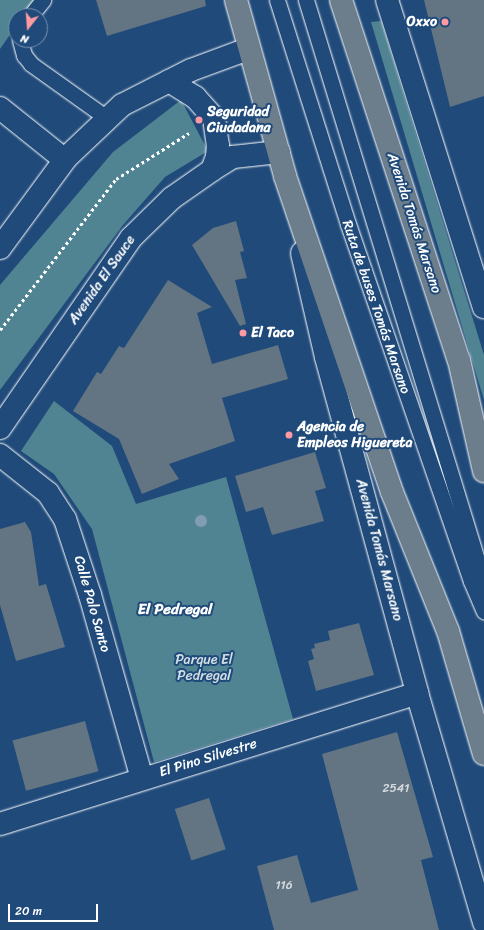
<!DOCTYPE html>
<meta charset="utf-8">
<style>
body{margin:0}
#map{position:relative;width:484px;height:930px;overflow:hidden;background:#1f4a7a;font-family:Sriracha,sans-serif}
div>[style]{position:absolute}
.green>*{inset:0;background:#508492}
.building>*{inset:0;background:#637483;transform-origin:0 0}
.path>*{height:2.5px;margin-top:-1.25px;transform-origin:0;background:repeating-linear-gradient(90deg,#fff 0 3px,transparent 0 6px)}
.roads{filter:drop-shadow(0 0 1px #fff) drop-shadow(0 0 1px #fff)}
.service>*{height:15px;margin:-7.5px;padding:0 7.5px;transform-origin:7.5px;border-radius:7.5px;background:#1f4a7a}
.minor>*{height:22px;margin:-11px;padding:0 11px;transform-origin:11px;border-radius:11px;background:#1f4a7a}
.tertiary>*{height:22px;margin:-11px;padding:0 11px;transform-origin:11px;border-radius:11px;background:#1f4a7a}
.primary>*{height:22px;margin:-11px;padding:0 11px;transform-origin:11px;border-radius:11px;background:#6c7d8c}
.trees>*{width:12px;height:12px;margin:-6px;border-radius:50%;background:#829cb4}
.dots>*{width:11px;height:11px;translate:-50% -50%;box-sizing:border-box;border:2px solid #1f4a7a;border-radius:50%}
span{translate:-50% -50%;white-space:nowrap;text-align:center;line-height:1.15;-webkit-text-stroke:4px #1f4a7a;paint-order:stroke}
.number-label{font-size:12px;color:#d8dce0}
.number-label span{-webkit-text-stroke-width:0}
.poi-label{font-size:14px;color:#fff;font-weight:700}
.right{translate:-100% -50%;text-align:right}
.left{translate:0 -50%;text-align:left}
.street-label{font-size:14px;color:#fff}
.park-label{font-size:14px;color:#d3e0e4}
.neighbourhood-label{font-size:15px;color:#fff;font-weight:700}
.north{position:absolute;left:8px;top:8px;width:40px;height:40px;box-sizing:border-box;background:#1f4a7a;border:1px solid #7992af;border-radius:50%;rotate:197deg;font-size:11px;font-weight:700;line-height:16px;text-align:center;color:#fff}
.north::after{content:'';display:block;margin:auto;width:14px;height:18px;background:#ff9aa2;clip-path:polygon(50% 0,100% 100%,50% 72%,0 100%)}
.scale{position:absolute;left:8px;top:904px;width:90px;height:18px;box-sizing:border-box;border:2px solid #fff;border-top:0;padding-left:5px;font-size:12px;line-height:14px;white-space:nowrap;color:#fff;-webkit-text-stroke:3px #1f4a7a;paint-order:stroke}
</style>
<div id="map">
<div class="green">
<i style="clip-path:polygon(0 0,34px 0,23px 16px,16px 16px,16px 26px,0 49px)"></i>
<i style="clip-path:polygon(381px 21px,484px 355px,484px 400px,371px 22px)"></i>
<i style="clip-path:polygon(181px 100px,208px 151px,165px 177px,123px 225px,0 390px,0 285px,113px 152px)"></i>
<i style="clip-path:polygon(54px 401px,112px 446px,136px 504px,226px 477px,293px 719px,154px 762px,92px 529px,54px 474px,21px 451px)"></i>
</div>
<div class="building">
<i style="clip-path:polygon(96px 0,205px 0,206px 6px,107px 36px)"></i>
<i style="clip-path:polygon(424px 0,484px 0,484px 96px,450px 107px)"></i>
<i style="clip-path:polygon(236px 221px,244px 251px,240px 252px,247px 278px,235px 280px,246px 324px,240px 326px,192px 245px,213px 228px)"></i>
<i style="clip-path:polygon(168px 280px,212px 307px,197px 313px,212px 364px,278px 345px,288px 379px,222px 398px,235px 441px,169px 464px,179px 479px,142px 494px,119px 439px,73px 411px,97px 372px,101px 374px,119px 346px,124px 348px)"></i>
<i style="clip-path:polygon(315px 452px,326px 488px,315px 491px,324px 521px,272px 535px,263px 507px,246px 512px,235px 476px)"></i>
<i style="clip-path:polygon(25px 522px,31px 532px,39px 586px,46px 584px,65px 647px,16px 661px,0 605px,0 529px)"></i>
<i style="clip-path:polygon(359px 623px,374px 675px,316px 691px,308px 661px,314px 659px,311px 649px,315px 648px,314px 644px,330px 640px,328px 631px)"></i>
<i style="left:85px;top:721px;width:52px;height:75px;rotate:75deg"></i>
<i style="clip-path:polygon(397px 732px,433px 857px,421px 860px,439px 930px,274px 930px,257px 866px,297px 855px,311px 903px,358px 890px,322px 754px)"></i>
<i style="left:209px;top:798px;width:54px;height:36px;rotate:72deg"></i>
</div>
<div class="path">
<i style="left:0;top:330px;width:190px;rotate:-52.5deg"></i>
<i style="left:116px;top:179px;width:86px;rotate:-32.2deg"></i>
</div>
<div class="roads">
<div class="service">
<i style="left:277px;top:0;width:235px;rotate:72.4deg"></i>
<i style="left:348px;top:224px;width:378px;rotate:71deg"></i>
<i style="left:471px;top:581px;width:33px;rotate:67deg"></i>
<i style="left:306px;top:0;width:602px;rotate:73.01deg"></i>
<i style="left:482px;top:576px;width:13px;rotate:81deg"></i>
<i style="left:30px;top:16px;width:21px;rotate:-51deg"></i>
<i style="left:20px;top:40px;width:16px;rotate:75deg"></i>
<i style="left:24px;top:55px;width:11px;rotate:52deg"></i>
<i style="left:31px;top:64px;width:95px;rotate:35.5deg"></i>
</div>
<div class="minor">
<i style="left:0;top:108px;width:77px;rotate:38.7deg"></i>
<i style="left:60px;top:156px;width:6px;rotate:18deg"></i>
<i style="left:0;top:455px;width:61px;rotate:38.4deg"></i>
<i style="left:48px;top:493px;width:31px;rotate:57deg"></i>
<i style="left:65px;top:519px;width:80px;rotate:71.8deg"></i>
<i style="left:90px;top:595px;width:191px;rotate:74.2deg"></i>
<i style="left:0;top:824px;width:437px;rotate:-17.4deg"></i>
</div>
<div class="tertiary">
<i style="left:387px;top:0;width:322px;rotate:72.5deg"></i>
<i style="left:169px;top:81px;width:31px;rotate:32deg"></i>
<i style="left:195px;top:97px;width:28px;rotate:48deg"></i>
<i style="left:214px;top:118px;width:27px;rotate:82deg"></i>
<i style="left:218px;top:145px;width:12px;rotate:95deg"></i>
<i style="left:217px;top:157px;width:14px;rotate:111deg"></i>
<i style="left:0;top:248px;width:112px;rotate:-53.7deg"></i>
<i style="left:66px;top:158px;width:77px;rotate:-43.4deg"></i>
<i style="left:122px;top:105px;width:77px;rotate:-26.9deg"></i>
<i style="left:191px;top:70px;width:61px;rotate:-20.2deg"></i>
<i style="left:302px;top:253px;width:107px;rotate:77deg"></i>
<i style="left:326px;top:357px;width:348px;rotate:74.8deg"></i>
<i style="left:417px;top:693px;width:239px;rotate:73.7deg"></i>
<i style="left:0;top:428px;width:231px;rotate:-55.4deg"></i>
<i style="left:131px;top:238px;width:57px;rotate:-44.3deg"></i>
<i style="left:172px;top:198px;width:49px;rotate:-35deg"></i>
<i style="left:212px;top:170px;width:25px;rotate:-32deg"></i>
<i style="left:233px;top:157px;width:46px;rotate:-6.2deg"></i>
</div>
<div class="primary">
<i style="left:236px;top:0;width:183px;rotate:74.4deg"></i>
<i style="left:285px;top:176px;width:334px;rotate:71.3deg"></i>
<i style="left:392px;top:492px;width:150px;rotate:68.1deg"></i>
<i style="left:448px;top:631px;width:128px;rotate:73.7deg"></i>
<i style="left:341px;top:0;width:379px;rotate:71.9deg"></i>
<i style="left:459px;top:360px;width:114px;rotate:77.3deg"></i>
</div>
</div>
<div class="trees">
<i style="left:201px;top:521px"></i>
<i style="left:211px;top:676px"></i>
</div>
<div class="dots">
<i style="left:445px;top:22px;background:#ff9aa2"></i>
<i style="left:199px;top:120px;background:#ff9aa2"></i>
<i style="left:243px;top:333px;background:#ff9aa2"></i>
<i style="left:289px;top:435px;background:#ff9aa2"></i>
</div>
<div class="number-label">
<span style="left:396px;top:789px">2541</span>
<span style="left:284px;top:886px">116</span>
</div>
<div class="poi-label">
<span class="right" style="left:437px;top:22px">Oxxo</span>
<span class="left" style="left:207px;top:120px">Seguridad<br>Ciudadana</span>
<span class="left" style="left:251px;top:333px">El Taco</span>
<span class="left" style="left:297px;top:435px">Agencia de<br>Empleos Higuereta</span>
</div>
<div class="street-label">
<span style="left:414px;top:223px;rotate:72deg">Avenida Tomás Marsano</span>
<span style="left:102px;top:280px;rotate:-55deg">Avenida El Sauce</span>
<span style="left:376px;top:307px;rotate:71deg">Ruta de buses Tomás Marsano</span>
<span style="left:379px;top:550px;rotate:75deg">Avenida Tomás Marsano</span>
<span style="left:92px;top:604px;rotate:74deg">Calle Palo Santo</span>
<span style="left:208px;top:758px;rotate:-17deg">El Pino Silvestre</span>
</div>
<div class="park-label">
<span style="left:204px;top:668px">Parque El<br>Pedregal</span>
</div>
<div class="neighbourhood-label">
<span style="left:175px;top:610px">El Pedregal</span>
</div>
<div class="north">N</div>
<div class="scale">20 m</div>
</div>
